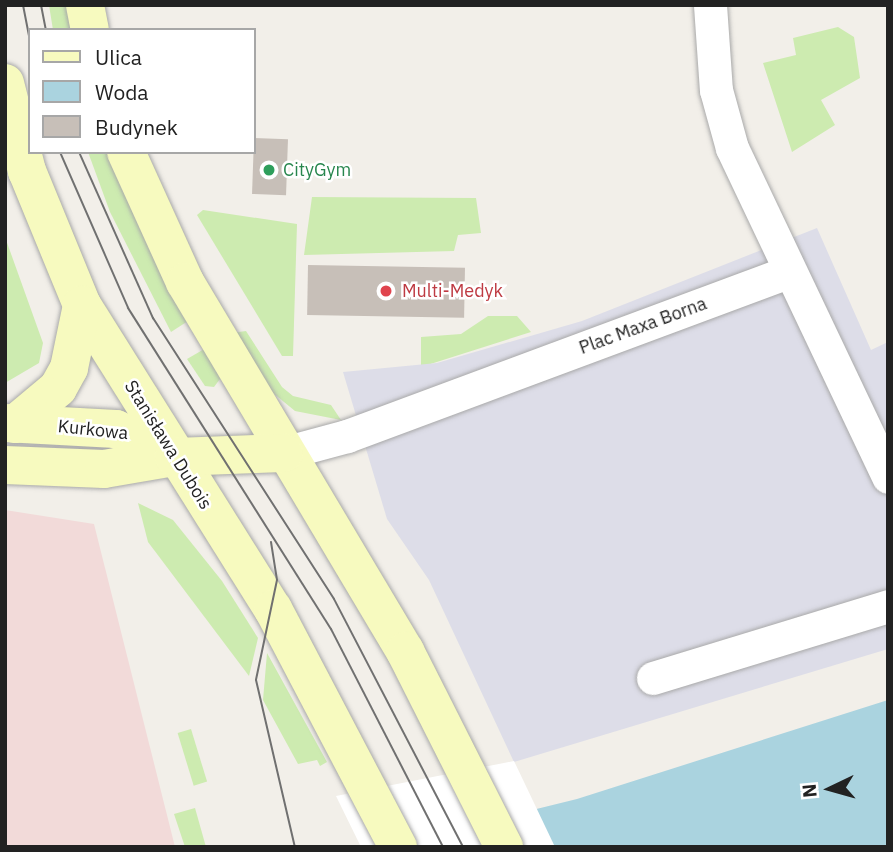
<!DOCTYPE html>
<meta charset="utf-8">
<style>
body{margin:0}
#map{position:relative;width:893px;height:852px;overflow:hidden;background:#f2efe9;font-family:"IBM Plex Sans",sans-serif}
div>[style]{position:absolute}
.commercial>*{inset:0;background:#f2dad9}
.grass>*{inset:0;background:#cdebb0;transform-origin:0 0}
.plaza>*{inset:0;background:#dddde8}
.water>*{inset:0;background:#aad3df}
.pier>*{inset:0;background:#fff}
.building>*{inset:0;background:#c7bfb8;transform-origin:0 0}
.roads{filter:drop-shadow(0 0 2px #a9a9a9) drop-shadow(0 0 2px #a9a9a9)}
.street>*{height:33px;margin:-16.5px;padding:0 16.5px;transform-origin:16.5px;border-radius:16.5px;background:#fff}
.secondary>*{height:38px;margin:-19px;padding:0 19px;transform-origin:19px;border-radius:19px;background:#f7fabf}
.tram>*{height:2px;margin:-1px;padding:0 1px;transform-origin:1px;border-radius:1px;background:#707070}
.dots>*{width:19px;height:19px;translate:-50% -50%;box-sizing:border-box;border:4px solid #fff;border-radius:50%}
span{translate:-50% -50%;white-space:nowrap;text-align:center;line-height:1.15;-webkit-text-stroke:5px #fff;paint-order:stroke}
.leisure-label{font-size:18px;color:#27864d}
.left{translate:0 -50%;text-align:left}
.health-label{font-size:18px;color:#be3a42}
.street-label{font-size:18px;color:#222}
.frame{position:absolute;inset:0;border:7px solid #222;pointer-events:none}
.legend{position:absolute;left:28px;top:28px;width:228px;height:126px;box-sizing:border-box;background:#fff;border:2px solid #a7a7a7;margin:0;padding:9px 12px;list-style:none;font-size:21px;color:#222}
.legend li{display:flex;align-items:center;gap:14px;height:35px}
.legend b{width:35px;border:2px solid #a7a7a7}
.north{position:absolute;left:795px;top:754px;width:70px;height:70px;-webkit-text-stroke:5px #fff;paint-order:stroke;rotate:265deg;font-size:19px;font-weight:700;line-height:28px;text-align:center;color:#222}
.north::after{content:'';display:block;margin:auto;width:24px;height:32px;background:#222;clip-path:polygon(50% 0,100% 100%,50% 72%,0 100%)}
</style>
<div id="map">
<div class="commercial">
<i style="clip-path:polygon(5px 510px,94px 524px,175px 847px,5px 847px)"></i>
</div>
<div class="grass">
<i style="clip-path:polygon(49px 5px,70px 5px,75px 30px,53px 30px)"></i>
<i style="clip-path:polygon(838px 27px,854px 37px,860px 78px,821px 100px,835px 125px,792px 152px,763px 63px,796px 55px,793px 38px)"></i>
<i style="clip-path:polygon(88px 152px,110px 152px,188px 321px,171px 332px,110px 212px)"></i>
<i style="clip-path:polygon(312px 197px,476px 198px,481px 233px,458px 235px,454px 251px,304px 255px)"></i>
<i style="clip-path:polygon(203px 210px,297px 224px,293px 356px,282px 356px,197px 215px)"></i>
<i style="clip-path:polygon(5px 237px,43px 343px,39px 363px,5px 383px)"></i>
<i style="clip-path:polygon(488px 316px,517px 316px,531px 332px,421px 367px,421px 337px,461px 334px)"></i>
<i style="clip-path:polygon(246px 331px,282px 387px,293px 396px,331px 405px,341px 420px,295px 411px,273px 393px,232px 333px)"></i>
<i style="clip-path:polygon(206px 348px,223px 375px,214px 387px,205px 386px,187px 359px)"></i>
<i style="clip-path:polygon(138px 503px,173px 520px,222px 581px,258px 638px,249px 676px,148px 542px)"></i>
<i style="clip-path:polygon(267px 653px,327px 762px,320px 766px,317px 760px,298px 764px,263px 700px)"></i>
<i style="left:191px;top:729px;width:55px;height:14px;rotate:73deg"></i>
<i style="clip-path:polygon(195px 808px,206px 847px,185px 847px,174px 814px)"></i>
</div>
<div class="plaza">
<i style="clip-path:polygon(817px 228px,871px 350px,888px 342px,888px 649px,514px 762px,429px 580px,387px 519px,343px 372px,437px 363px,582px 321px)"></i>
</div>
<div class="water">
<i style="clip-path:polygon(888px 700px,888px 847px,383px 847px,577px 799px)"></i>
</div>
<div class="pier">
<i style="clip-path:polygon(514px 761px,555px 847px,361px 847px,336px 796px)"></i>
</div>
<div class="building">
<i style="left:254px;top:138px;width:34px;height:56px;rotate:2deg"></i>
<i style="left:308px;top:265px;width:157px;height:50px;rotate:1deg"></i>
</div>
<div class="roads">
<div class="street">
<i style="left:710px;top:5px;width:85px;rotate:86deg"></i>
<i style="left:716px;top:90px;width:60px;rotate:74.6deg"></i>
<i style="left:732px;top:148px;width:364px;rotate:64.6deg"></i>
<i style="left:284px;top:453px;width:65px;rotate:-15.1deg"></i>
<i style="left:347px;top:436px;width:468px;rotate:-20.4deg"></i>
<i style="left:653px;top:678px;width:246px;rotate:-17deg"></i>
</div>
<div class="secondary">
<i style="left:85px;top:5px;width:25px;rotate:79deg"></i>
<i style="left:5px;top:83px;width:91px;rotate:76deg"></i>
<i style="left:27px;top:171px;width:145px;rotate:67.7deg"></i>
<i style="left:82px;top:305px;width:359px;rotate:57.9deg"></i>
<i style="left:273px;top:609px;width:269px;rotate:62.3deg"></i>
<i style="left:126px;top:152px;width:143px;rotate:65.6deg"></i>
<i style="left:185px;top:282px;width:430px;rotate:59.2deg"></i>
<i style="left:405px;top:651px;width:220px;rotate:63.2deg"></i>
<i style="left:5px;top:423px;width:111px;rotate:3.1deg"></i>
<i style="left:116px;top:429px;width:62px;rotate:24.9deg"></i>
<i style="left:15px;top:424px;width:56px;rotate:-39.9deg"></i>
<i style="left:58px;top:388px;width:23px;rotate:-61deg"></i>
<i style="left:69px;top:368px;width:64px;rotate:-78.3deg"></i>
<i style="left:5px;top:465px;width:99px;rotate:2.3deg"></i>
<i style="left:104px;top:469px;width:71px;rotate:-9.7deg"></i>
<i style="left:174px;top:457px;width:110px;rotate:-2.1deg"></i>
</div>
</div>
<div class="tram">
<i style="left:23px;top:5px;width:38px;rotate:79deg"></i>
<i style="left:41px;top:5px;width:25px;rotate:79deg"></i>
<i style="left:60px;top:152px;width:170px;rotate:66.4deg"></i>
<i style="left:128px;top:308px;width:380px;rotate:57.7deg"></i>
<i style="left:331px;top:629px;width:245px;rotate:62.8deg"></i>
<i style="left:79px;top:152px;width:182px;rotate:66deg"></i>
<i style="left:153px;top:318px;width:334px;rotate:57.2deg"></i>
<i style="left:334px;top:599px;width:280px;rotate:62.5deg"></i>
<i style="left:271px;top:542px;width:38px;rotate:81deg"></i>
<i style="left:277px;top:580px;width:102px;rotate:101.9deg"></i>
<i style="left:256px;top:680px;width:171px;rotate:76.9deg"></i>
</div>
<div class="dots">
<i style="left:269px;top:170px;background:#2e9e5b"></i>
<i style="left:386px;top:291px;background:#e0444e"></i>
</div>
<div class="leisure-label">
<span class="left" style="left:283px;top:170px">CityGym</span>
</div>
<div class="health-label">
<span class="left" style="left:402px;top:291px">Multi-Medyk</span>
</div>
<div class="street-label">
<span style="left:643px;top:326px;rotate:-20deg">Plac Maxa Borna</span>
<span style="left:93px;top:430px;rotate:6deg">Kurkowa</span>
<span style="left:168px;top:445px;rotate:58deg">Stanisława Dubois</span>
</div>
<div class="frame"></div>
<ul class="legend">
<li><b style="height:9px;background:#f7fabf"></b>Ulica</li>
<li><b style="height:19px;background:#aad3df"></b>Woda</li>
<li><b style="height:19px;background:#c7bfb8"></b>Budynek</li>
</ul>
<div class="north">N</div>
</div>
